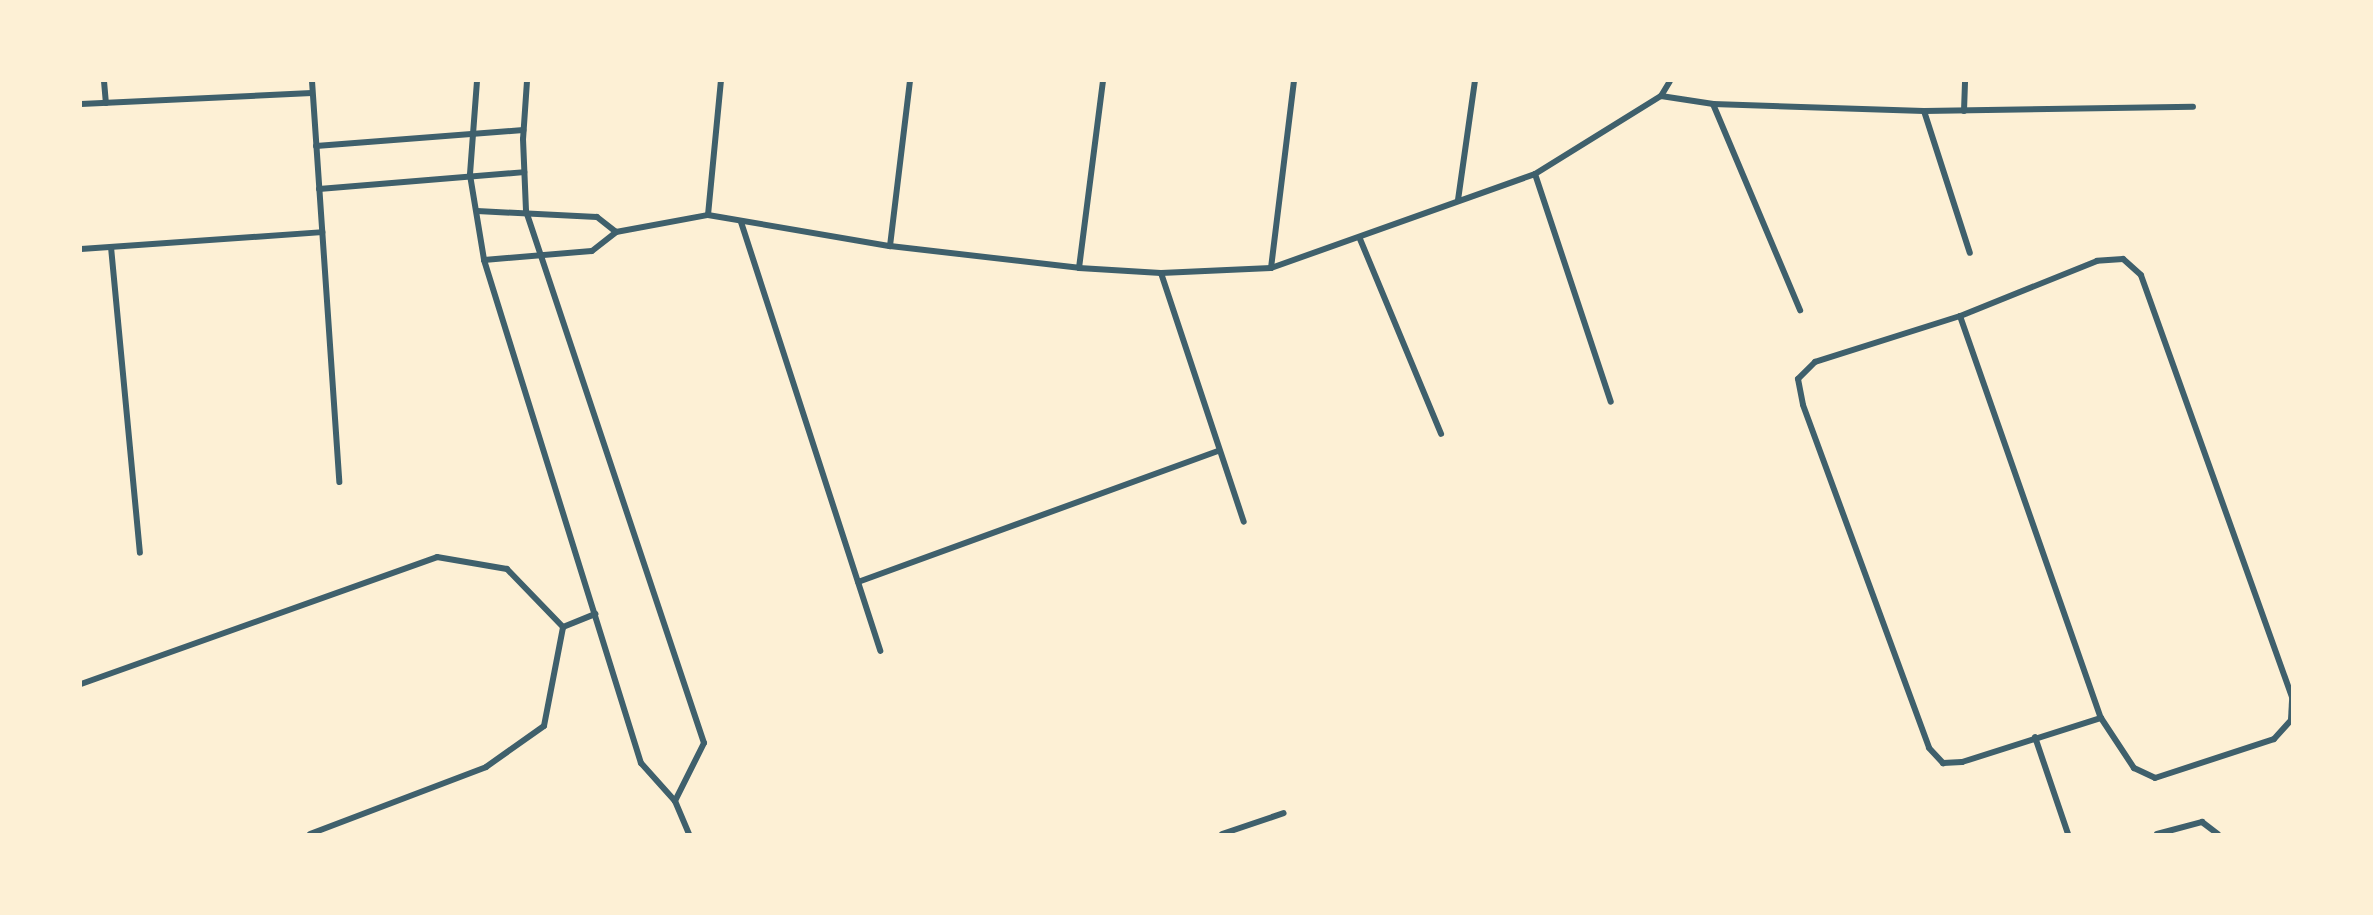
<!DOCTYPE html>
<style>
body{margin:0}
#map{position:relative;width:2373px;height:915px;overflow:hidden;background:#fdf0d5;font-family:Inter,sans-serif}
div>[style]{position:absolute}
.minor>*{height:6px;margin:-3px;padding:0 3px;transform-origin:3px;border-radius:3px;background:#3f606c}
span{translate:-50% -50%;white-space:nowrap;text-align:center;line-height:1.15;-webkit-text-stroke:6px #fdf0d5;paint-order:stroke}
.frame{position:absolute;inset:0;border:82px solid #fdf0d5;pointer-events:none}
</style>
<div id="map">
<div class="minor">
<i style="left:104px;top:81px;width:22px;rotate:85deg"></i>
<i style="left:312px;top:81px;width:402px;rotate:86.1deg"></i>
<i style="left:477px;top:81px;width:94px;rotate:94.3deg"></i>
<i style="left:470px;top:175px;width:86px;rotate:80.6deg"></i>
<i style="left:484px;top:260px;width:527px;rotate:72.67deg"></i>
<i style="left:641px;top:763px;width:51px;rotate:48.2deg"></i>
<i style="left:675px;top:801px;width:36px;rotate:67deg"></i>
<i style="left:527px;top:81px;width:58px;rotate:93.9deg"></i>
<i style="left:523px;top:139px;width:72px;rotate:87.6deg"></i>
<i style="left:526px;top:211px;width:561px;rotate:71.5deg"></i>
<i style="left:704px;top:743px;width:65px;rotate:116.6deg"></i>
<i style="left:1661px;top:96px;width:53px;rotate:8.7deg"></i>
<i style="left:1713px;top:104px;width:211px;rotate:1.9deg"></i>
<i style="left:1924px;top:111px;width:269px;rotate:-0.9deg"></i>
<i style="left:81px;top:104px;width:231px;rotate:-2.7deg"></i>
<i style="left:1713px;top:104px;width:224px;rotate:67.1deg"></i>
<i style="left:1924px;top:111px;width:149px;rotate:72.1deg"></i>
<i style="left:1964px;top:111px;width:30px;rotate:-88deg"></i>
<i style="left:316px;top:146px;width:208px;rotate:-4.4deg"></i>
<i style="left:1535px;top:174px;width:240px;rotate:71.6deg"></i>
<i style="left:319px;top:189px;width:206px;rotate:-4.7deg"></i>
<i style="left:1458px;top:200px;width:120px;rotate:-81.9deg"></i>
<i style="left:477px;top:211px;width:120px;rotate:2.9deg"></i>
<i style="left:597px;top:217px;width:24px;rotate:38deg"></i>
<i style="left:708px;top:215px;width:135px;rotate:-84.5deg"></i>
<i style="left:741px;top:222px;width:451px;rotate:72deg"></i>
<i style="left:1360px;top:239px;width:211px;rotate:67.4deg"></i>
<i style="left:890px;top:246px;width:166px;rotate:-83.1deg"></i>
<i style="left:111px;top:247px;width:307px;rotate:84.6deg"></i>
<i style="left:81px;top:249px;width:242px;rotate:-4deg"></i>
<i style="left:484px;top:260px;width:108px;rotate:-4.8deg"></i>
<i style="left:592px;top:251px;width:31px;rotate:-38deg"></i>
<i style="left:616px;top:232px;width:94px;rotate:-10.5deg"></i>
<i style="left:708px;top:215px;width:185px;rotate:9.7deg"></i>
<i style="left:890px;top:246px;width:190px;rotate:6.6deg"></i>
<i style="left:1079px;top:268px;width:82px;rotate:3.5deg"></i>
<i style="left:1161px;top:273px;width:110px;rotate:-2.6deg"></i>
<i style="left:1271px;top:268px;width:280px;rotate:-19.6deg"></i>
<i style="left:1535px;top:174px;width:148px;rotate:-31.8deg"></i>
<i style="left:1661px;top:96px;width:17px;rotate:-59deg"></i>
<i style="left:1079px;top:268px;width:189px;rotate:-82.7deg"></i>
<i style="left:1271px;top:268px;width:188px;rotate:-83deg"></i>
<i style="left:1161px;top:273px;width:262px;rotate:71.6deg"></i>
<i style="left:1960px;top:316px;width:426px;rotate:70.7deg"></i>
<i style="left:858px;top:582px;width:383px;rotate:-20deg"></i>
<i style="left:563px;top:627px;width:35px;rotate:-22deg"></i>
<i style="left:81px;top:684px;width:378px;rotate:-19.6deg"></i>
<i style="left:437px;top:557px;width:71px;rotate:9.7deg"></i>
<i style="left:507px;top:569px;width:81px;rotate:46deg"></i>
<i style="left:2292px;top:697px;width:448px;rotate:-109.7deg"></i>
<i style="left:2141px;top:275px;width:24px;rotate:-138deg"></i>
<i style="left:2123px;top:259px;width:26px;rotate:176deg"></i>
<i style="left:2097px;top:261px;width:148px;rotate:158.1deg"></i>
<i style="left:1960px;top:316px;width:152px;rotate:162.4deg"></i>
<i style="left:1815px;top:362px;width:24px;rotate:135deg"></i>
<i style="left:1798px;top:379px;width:26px;rotate:79deg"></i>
<i style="left:1803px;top:405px;width:365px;rotate:69.8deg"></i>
<i style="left:1929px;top:748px;width:21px;rotate:47deg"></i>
<i style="left:1943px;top:763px;width:19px;rotate:-3deg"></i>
<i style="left:1962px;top:762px;width:146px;rotate:-17.6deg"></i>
<i style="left:2101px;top:718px;width:60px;rotate:56.6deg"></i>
<i style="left:2134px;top:768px;width:23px;rotate:25deg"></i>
<i style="left:2155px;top:778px;width:125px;rotate:-18.1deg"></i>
<i style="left:2274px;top:739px;width:25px;rotate:-48deg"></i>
<i style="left:2291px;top:720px;width:22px;rotate:-87deg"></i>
<i style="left:2035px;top:737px;width:102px;rotate:71.2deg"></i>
<i style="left:310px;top:834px;width:188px;rotate:-20.8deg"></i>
<i style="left:486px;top:767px;width:71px;rotate:-35.3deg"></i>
<i style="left:544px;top:726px;width:101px;rotate:-79.1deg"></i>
<i style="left:1222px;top:834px;width:65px;rotate:-18.7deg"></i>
<i style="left:2157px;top:834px;width:47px;rotate:-14.9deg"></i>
<i style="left:2202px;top:822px;width:20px;rotate:37deg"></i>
</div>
<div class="frame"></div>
</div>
